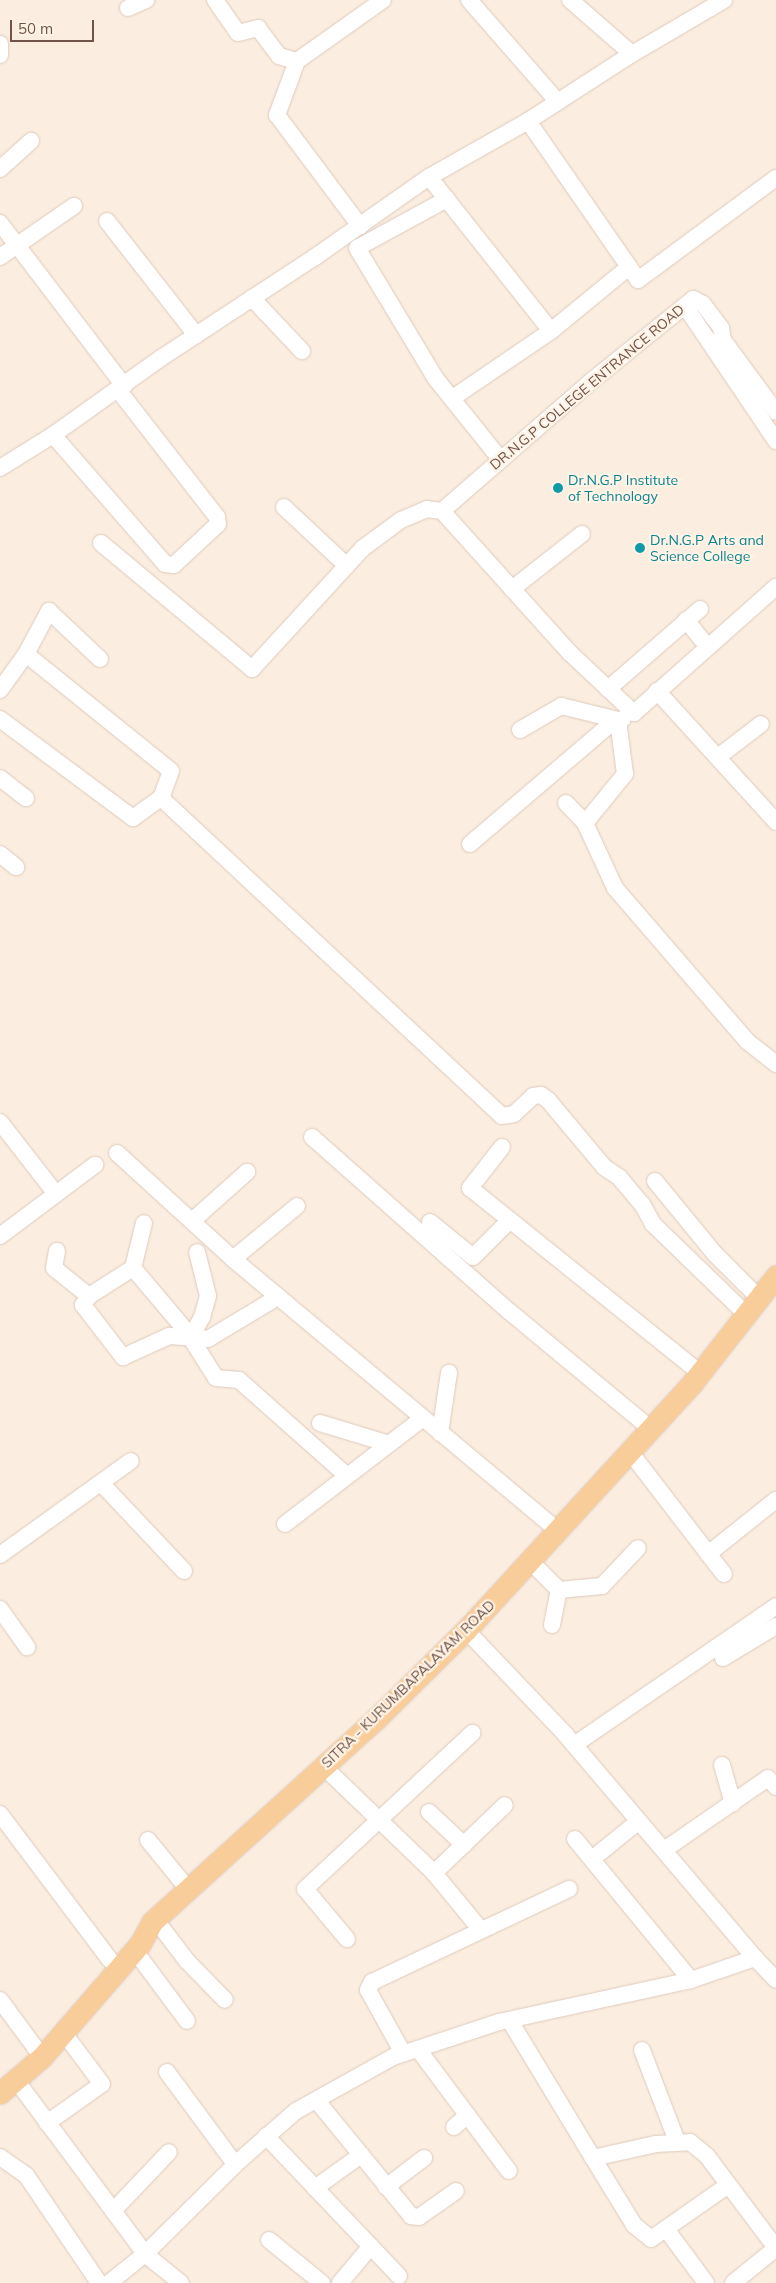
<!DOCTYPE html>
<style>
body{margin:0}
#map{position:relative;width:776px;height:2283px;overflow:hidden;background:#fbeee0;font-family:Mulish,sans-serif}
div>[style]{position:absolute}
.roads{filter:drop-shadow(0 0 1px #dfcabd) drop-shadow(0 0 1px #dfcabd)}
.minor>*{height:16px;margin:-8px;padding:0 8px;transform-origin:8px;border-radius:8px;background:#fff}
.major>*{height:21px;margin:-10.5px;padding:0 10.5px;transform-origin:10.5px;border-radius:10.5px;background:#f9cd9a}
.dots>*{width:14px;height:14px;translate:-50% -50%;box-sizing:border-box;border:2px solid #fff3e6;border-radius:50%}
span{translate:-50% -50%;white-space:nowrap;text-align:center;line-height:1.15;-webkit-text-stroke:4.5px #fff3e6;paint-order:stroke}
.street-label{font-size:14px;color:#715349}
.culture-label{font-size:14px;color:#0d838f}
.left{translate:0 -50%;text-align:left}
.scale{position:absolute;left:10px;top:20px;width:84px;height:22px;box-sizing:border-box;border:2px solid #715349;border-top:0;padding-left:6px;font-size:15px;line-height:18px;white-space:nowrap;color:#715349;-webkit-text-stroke:4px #fff3e6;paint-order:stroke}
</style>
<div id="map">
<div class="roads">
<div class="minor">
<i style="left:215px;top:0;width:40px;rotate:55.1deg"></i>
<i style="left:238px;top:33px;width:21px;rotate:-14deg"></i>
<i style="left:258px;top:28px;width:35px;rotate:53deg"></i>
<i style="left:279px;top:56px;width:19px;rotate:16deg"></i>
<i style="left:297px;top:61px;width:58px;rotate:110.3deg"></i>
<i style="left:277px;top:115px;width:139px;rotate:53.2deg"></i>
<i style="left:469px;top:0;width:135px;rotate:48.9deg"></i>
<i style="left:128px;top:8px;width:20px;rotate:-24deg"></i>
<i style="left:0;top:44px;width:11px;rotate:90deg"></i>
<i style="left:632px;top:54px;width:107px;rotate:-30.4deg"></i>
<i style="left:297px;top:61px;width:105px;rotate:-35.3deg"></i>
<i style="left:528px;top:121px;width:193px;rotate:55.3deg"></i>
<i style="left:638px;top:280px;width:172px;rotate:-36.5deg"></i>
<i style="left:0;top:169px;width:42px;rotate:-42.1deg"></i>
<i style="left:429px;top:177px;width:196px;rotate:51.6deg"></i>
<i style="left:447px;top:199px;width:102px;rotate:151.4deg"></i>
<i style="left:357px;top:248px;width:153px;rotate:58.9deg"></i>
<i style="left:436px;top:379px;width:102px;rotate:51.3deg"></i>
<i style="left:107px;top:221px;width:145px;rotate:52deg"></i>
<i style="left:0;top:223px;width:205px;rotate:52.7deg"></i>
<i style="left:0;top:257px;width:90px;rotate:-34.6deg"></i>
<i style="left:252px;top:298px;width:73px;rotate:46.7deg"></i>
<i style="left:685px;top:306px;width:163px;rotate:56deg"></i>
<i style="left:454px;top:397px;width:117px;rotate:-34.2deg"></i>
<i style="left:551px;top:331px;width:101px;rotate:-39.4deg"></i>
<i style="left:53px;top:435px;width:171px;rotate:49deg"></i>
<i style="left:165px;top:564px;width:9px;rotate:6deg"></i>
<i style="left:174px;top:565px;width:60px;rotate:-43deg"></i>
<i style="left:218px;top:524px;width:7px;rotate:-98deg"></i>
<i style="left:217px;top:517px;width:161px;rotate:-127.9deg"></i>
<i style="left:0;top:468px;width:62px;rotate:-31.9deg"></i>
<i style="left:53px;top:435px;width:133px;rotate:-35.5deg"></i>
<i style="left:161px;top:358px;width:184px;rotate:-33.3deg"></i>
<i style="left:315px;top:257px;width:139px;rotate:-35.1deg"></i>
<i style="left:429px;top:177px;width:114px;rotate:-29.5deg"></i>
<i style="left:528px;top:121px;width:124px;rotate:-32.8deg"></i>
<i style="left:632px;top:54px;width:82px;rotate:-138.9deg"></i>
<i style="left:284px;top:507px;width:86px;rotate:43.1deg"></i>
<i style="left:442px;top:511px;width:195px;rotate:-41deg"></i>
<i style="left:589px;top:383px;width:134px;rotate:-38.9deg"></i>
<i style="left:693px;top:299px;width:11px;rotate:27deg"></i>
<i style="left:703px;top:304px;width:30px;rotate:53deg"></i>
<i style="left:721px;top:328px;width:12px;rotate:81deg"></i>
<i style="left:723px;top:340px;width:89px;rotate:53.6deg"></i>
<i style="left:101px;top:543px;width:197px;rotate:39.8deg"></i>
<i style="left:252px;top:669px;width:164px;rotate:-47.5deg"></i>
<i style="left:363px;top:548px;width:47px;rotate:-36.4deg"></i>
<i style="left:401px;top:520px;width:28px;rotate:-23deg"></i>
<i style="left:427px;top:509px;width:15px;rotate:8deg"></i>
<i style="left:442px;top:511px;width:191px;rotate:48deg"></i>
<i style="left:570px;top:653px;width:88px;rotate:43.2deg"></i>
<i style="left:634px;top:713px;width:190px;rotate:-41.6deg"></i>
<i style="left:512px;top:589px;width:89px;rotate:-38.2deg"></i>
<i style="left:686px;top:620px;width:35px;rotate:51deg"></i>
<i style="left:26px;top:654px;width:186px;rotate:38.9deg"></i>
<i style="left:171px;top:771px;width:29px;rotate:110deg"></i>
<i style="left:161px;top:798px;width:466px;rotate:43deg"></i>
<i style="left:502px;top:1116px;width:12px;rotate:-9deg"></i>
<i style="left:514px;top:1114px;width:26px;rotate:-43deg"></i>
<i style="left:533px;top:1096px;width:8px;rotate:-7deg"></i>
<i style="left:541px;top:1095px;width:9px;rotate:36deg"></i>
<i style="left:548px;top:1100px;width:87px;rotate:50.1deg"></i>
<i style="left:604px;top:1167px;width:18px;rotate:34deg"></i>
<i style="left:619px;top:1177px;width:35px;rotate:50deg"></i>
<i style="left:642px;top:1204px;width:23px;rotate:61deg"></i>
<i style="left:653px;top:1224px;width:129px;rotate:44.1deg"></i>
<i style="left:608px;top:689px;width:122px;rotate:-41deg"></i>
<i style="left:0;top:690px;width:44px;rotate:-54.2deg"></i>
<i style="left:26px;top:654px;width:49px;rotate:-61.9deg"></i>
<i style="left:49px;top:611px;width:70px;rotate:43.3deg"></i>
<i style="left:657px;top:691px;width:177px;rotate:47.7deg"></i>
<i style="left:0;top:719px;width:166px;rotate:36.7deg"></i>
<i style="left:133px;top:818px;width:34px;rotate:-36deg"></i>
<i style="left:520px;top:730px;width:48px;rotate:-30.3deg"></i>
<i style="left:561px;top:706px;width:59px;rotate:13.8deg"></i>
<i style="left:618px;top:720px;width:54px;rotate:82.6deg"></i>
<i style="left:625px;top:774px;width:63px;rotate:129.2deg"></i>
<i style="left:718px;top:757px;width:54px;rotate:-37.5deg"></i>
<i style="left:0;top:778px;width:33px;rotate:38deg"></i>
<i style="left:566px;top:803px;width:28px;rotate:46deg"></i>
<i style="left:585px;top:823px;width:72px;rotate:65.2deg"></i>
<i style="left:615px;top:888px;width:203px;rotate:49.2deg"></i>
<i style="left:748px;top:1042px;width:36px;rotate:38deg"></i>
<i style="left:470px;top:844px;width:189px;rotate:-40.5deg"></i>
<i style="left:614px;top:721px;width:9px;rotate:-13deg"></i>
<i style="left:0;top:854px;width:21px;rotate:39deg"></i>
<i style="left:0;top:1122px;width:91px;rotate:52.1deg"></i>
<i style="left:312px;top:1137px;width:264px;rotate:41.5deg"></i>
<i style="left:510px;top:1312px;width:183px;rotate:39.7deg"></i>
<i style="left:502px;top:1147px;width:52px;rotate:128deg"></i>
<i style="left:470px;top:1188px;width:295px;rotate:38.8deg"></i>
<i style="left:117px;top:1153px;width:157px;rotate:42.4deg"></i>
<i style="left:233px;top:1259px;width:424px;rotate:39.9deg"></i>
<i style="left:655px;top:1181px;width:94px;rotate:50.6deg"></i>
<i style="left:715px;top:1254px;width:62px;rotate:45deg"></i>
<i style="left:192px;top:1221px;width:74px;rotate:-41.7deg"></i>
<i style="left:430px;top:1222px;width:55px;rotate:39.1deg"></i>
<i style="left:473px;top:1257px;width:52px;rotate:-45deg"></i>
<i style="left:0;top:1236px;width:119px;rotate:-36.8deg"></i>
<i style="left:57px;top:1251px;width:17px;rotate:100deg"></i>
<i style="left:54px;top:1268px;width:45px;rotate:38.7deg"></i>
<i style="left:89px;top:1296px;width:11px;rotate:124deg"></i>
<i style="left:83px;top:1305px;width:66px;rotate:52.4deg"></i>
<i style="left:123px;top:1357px;width:51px;rotate:-24.5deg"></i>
<i style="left:169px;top:1336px;width:39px;rotate:4deg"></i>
<i style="left:208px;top:1339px;width:82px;rotate:-31deg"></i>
<i style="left:233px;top:1259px;width:83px;rotate:-39.6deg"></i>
<i style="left:133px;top:1268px;width:84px;rotate:49.8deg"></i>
<i style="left:187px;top:1332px;width:54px;rotate:57.8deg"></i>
<i style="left:216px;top:1378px;width:23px;rotate:5deg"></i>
<i style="left:239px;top:1380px;width:144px;rotate:41.6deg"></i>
<i style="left:89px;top:1296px;width:52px;rotate:-32.5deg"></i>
<i style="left:133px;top:1268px;width:46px;rotate:-76.3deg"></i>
<i style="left:191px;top:1337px;width:23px;rotate:-61deg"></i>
<i style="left:202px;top:1317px;width:22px;rotate:-74deg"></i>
<i style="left:208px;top:1296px;width:45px;rotate:-104deg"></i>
<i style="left:320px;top:1423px;width:72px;rotate:16.9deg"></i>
<i style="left:440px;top:1433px;width:61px;rotate:-81.5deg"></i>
<i style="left:630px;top:1452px;width:154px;rotate:52.4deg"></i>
<i style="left:101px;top:1483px;width:121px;rotate:46.7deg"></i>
<i style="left:285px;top:1524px;width:173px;rotate:-37.5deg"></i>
<i style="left:708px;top:1554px;width:87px;rotate:-38.5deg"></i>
<i style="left:0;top:1555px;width:161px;rotate:-35.7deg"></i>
<i style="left:530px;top:1561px;width:41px;rotate:45deg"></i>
<i style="left:0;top:1609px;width:47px;rotate:54.6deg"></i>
<i style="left:552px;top:1625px;width:36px;rotate:-79deg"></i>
<i style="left:559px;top:1590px;width:43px;rotate:-5.3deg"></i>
<i style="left:602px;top:1586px;width:52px;rotate:-46.5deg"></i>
<i style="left:466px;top:1630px;width:144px;rotate:46.4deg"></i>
<i style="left:565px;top:1734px;width:294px;rotate:49.7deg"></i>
<i style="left:723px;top:1658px;width:62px;rotate:-31.1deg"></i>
<i style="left:574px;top:1745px;width:245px;rotate:-34.5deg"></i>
<i style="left:722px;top:1765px;width:40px;rotate:74deg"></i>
<i style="left:324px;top:1767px;width:153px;rotate:43.9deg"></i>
<i style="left:434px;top:1873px;width:74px;rotate:50.5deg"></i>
<i style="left:429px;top:1812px;width:48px;rotate:43.3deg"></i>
<i style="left:0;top:1814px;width:183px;rotate:53deg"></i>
<i style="left:575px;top:1839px;width:183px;rotate:50.6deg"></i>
<i style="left:148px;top:1840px;width:63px;rotate:50.8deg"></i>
<i style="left:664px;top:1850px;width:126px;rotate:-34.7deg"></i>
<i style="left:768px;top:1778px;width:12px;rotate:48deg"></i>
<i style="left:592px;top:1859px;width:60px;rotate:-39deg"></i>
<i style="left:434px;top:1873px;width:98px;rotate:-43.8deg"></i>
<i style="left:155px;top:1919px;width:53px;rotate:52.7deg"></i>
<i style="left:187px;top:1961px;width:54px;rotate:45.7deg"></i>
<i style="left:347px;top:1939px;width:65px;rotate:-130deg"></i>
<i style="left:305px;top:1889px;width:229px;rotate:-43deg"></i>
<i style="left:135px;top:1951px;width:87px;rotate:53.4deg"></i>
<i style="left:0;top:2000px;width:71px;rotate:53.6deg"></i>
<i style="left:510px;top:2021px;width:160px;rotate:58.8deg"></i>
<i style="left:593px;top:2158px;width:65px;rotate:-12.5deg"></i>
<i style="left:656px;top:2144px;width:34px;rotate:-3deg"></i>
<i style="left:690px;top:2142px;width:22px;rotate:39deg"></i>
<i style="left:707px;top:2156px;width:115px;rotate:53.1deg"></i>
<i style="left:418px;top:2049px;width:152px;rotate:53.3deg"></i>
<i style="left:642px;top:2050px;width:97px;rotate:69deg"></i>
<i style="left:403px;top:2053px;width:72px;rotate:-119.1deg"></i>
<i style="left:368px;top:1990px;width:9px;rotate:-63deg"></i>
<i style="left:372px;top:1982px;width:218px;rotate:-25.3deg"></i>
<i style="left:167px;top:2072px;width:114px;rotate:53.5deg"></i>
<i style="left:16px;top:2080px;width:217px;rotate:53.4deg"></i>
<i style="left:145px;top:2254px;width:46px;rotate:38.9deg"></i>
<i style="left:317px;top:2101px;width:149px;rotate:50.7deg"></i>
<i style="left:411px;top:2216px;width:8px;rotate:7deg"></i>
<i style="left:419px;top:2217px;width:45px;rotate:-35.1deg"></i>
<i style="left:47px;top:2123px;width:67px;rotate:-35.3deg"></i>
<i style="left:102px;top:2084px;width:65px;rotate:-126.9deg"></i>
<i style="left:454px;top:2127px;width:18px;rotate:-41deg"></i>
<i style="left:266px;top:2136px;width:193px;rotate:46.5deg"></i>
<i style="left:0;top:2157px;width:32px;rotate:35deg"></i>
<i style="left:26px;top:2175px;width:130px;rotate:55.9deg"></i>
<i style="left:593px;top:2158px;width:79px;rotate:58.5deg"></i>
<i style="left:634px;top:2225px;width:22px;rotate:39deg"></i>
<i style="left:651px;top:2239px;width:94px;rotate:-35deg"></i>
<i style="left:386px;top:2187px;width:48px;rotate:-37.3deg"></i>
<i style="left:315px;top:2188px;width:57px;rotate:-35.7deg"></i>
<i style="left:113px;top:2211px;width:81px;rotate:-46.5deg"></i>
<i style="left:666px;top:2229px;width:67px;rotate:53.5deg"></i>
<i style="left:269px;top:2240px;width:68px;rotate:39.1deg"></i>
<i style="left:109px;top:2283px;width:46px;rotate:-38.9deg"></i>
<i style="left:145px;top:2254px;width:132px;rotate:-44.7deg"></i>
<i style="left:239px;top:2161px;width:76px;rotate:-41.3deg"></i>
<i style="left:296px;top:2111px;width:111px;rotate:-29.1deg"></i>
<i style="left:393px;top:2057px;width:112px;rotate:-18.3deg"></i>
<i style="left:499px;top:2022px;width:197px;rotate:-12.3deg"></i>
<i style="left:691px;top:1980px;width:68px;rotate:-19deg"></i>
<i style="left:755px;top:1958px;width:30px;rotate:46deg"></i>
<i style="left:340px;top:2283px;width:48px;rotate:-50deg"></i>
<i style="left:733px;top:2283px;width:54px;rotate:-39deg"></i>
</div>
<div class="major">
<i style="left:0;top:2093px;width:55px;rotate:-40.6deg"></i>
<i style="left:42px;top:2057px;width:150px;rotate:-49.1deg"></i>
<i style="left:140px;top:1944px;width:25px;rotate:-61deg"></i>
<i style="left:152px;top:1922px;width:302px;rotate:-42.2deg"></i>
<i style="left:376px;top:1719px;width:127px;rotate:-44.7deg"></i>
<i style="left:466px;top:1630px;width:336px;rotate:-47.5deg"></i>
<i style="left:693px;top:1382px;width:135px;rotate:-51.9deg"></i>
</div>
</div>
<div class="dots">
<i style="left:558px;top:488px;background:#0f9aa8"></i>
<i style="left:640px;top:548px;background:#0f9aa8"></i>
</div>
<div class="street-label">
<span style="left:587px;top:387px;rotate:-40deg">DR.N.G.P COLLEGE ENTRANCE ROAD</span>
<span style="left:408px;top:1684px;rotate:-44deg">SITRA - KURUMBAPALAYAM ROAD</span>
</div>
<div class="culture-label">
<span class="left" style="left:568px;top:488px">Dr.N.G.P Institute<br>of Technology</span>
<span class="left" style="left:650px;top:548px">Dr.N.G.P Arts and<br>Science College</span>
</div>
<div class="scale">50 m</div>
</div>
